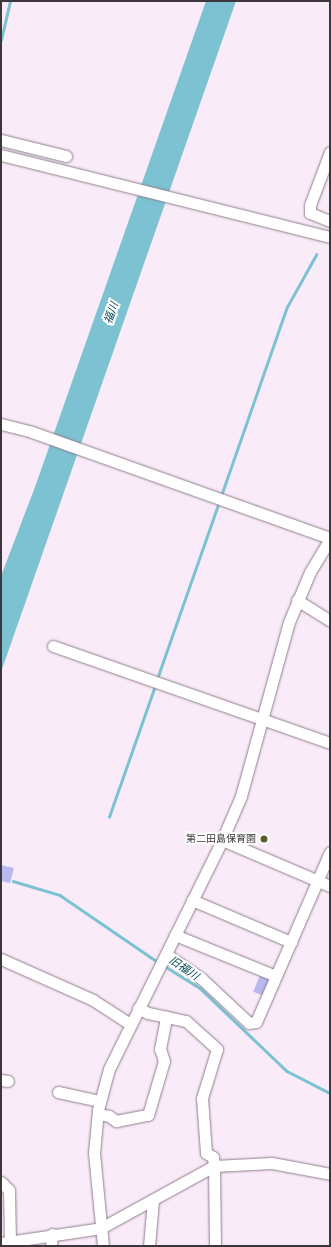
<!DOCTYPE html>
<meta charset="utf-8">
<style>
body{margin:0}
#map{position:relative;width:331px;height:1247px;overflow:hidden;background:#faebf9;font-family:Lato,"Noto Sans JP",sans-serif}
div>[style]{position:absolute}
.water>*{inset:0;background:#7cc2d2}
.stream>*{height:2.5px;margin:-1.25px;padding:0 1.25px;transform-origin:1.25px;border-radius:1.25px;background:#7cc2d2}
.building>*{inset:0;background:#b8baef;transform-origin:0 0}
.roads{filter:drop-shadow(0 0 1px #8d7f8c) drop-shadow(0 0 1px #8d7f8c)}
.minor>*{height:11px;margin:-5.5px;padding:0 5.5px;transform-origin:5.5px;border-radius:5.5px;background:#fff}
.dots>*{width:11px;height:11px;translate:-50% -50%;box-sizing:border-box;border:2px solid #fefefe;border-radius:50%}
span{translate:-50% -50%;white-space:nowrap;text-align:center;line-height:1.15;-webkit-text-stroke:4px #fefefe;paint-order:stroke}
.poi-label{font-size:10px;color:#3d373d}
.right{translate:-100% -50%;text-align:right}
.water-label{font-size:11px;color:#0a4a56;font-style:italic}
.frame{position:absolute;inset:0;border:2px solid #3d373d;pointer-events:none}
</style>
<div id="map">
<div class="water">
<i style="clip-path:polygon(206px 1px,236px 1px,1px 672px,1px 576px,35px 487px)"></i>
</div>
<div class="stream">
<i style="left:1px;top:40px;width:40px;rotate:-77deg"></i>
<i style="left:221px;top:496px;width:200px;rotate:-70.8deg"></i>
<i style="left:287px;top:307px;width:60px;rotate:-60.9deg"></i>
<i style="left:157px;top:679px;width:188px;rotate:-70.7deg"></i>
<i style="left:109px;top:817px;width:139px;rotate:-70.7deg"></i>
<i style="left:13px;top:881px;width:49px;rotate:16.6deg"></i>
<i style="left:60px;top:895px;width:119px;rotate:34.4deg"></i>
<i style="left:163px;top:965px;width:44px;rotate:31.9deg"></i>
<i style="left:200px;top:988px;width:120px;rotate:43.7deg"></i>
<i style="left:287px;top:1071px;width:48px;rotate:27.1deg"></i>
</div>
<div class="building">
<i style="clip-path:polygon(1px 865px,14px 868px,10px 883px,1px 881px)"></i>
<i style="left:260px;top:975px;width:11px;height:18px;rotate:22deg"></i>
</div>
<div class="roads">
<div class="minor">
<i style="left:1px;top:140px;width:67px;rotate:13.8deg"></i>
<i style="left:330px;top:152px;width:57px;rotate:110.7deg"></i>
<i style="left:310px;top:205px;width:8px;rotate:90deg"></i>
<i style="left:310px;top:213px;width:22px;rotate:22deg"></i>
<i style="left:1px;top:155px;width:339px;rotate:14deg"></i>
<i style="left:1px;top:424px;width:32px;rotate:14deg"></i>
<i style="left:32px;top:432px;width:316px;rotate:19.6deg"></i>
<i style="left:297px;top:600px;width:39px;rotate:32deg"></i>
<i style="left:53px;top:646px;width:293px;rotate:19.3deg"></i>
<i style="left:222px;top:840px;width:117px;rotate:23.1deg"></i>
<i style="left:192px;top:900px;width:108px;rotate:23deg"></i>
<i style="left:175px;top:935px;width:109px;rotate:22.1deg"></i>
<i style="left:166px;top:954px;width:44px;rotate:34.8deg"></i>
<i style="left:202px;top:979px;width:64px;rotate:43.1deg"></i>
<i style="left:249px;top:1023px;width:7px;rotate:-8deg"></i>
<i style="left:256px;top:1022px;width:185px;rotate:-66.5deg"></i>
<i style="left:1px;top:959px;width:101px;rotate:24deg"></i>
<i style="left:93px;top:1000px;width:44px;rotate:33deg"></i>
<i style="left:138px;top:1008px;width:11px;rotate:27deg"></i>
<i style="left:148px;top:1013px;width:39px;rotate:12deg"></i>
<i style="left:186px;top:1021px;width:42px;rotate:42.1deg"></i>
<i style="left:217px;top:1049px;width:51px;rotate:107deg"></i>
<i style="left:202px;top:1098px;width:55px;rotate:85.8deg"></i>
<i style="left:206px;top:1153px;width:8px;rotate:30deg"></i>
<i style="left:213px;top:1157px;width:9px;rotate:84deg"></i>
<i style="left:214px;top:1166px;width:80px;rotate:89.3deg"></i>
<i style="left:1px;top:1080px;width:7px;rotate:8deg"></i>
<i style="left:58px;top:1092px;width:43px;rotate:12.1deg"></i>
<i style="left:98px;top:1114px;width:11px;rotate:10deg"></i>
<i style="left:109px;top:1116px;width:9px;rotate:36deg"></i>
<i style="left:116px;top:1121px;width:33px;rotate:-11deg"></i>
<i style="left:148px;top:1115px;width:56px;rotate:-73.5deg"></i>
<i style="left:164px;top:1061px;width:13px;rotate:-108deg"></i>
<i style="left:160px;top:1049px;width:33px;rotate:-79deg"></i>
<i style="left:1px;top:1182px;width:11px;rotate:45deg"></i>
<i style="left:9px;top:1190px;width:53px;rotate:88.9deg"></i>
<i style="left:1px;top:1243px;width:101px;rotate:-8.5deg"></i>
<i style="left:101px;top:1228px;width:129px;rotate:-28.8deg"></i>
<i style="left:214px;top:1166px;width:58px;rotate:-3deg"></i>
<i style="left:272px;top:1163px;width:59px;rotate:10.7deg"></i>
<i style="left:51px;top:1246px;width:12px;rotate:-85deg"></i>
<i style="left:103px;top:1246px;width:93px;rotate:-95.5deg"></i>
<i style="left:94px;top:1153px;width:43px;rotate:-84.7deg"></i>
<i style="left:98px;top:1110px;width:42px;rotate:-75deg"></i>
<i style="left:109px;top:1069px;width:255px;rotate:-63.7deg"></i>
<i style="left:222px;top:840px;width:48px;rotate:-66.6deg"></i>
<i style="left:241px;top:796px;width:180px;rotate:-74.6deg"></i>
<i style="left:289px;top:622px;width:54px;rotate:-67.2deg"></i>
<i style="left:310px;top:572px;width:39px;rotate:-59deg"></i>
<i style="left:149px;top:1246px;width:46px;rotate:-85deg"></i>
</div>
</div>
<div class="dots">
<i style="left:264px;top:839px;background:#5b5c29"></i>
</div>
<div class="poi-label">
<span class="right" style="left:256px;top:839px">第二田島保育園</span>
</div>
<div class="water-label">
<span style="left:111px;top:313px;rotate:-71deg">福川</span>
<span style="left:184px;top:968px;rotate:34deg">旧福川</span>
</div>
<div class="frame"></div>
</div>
